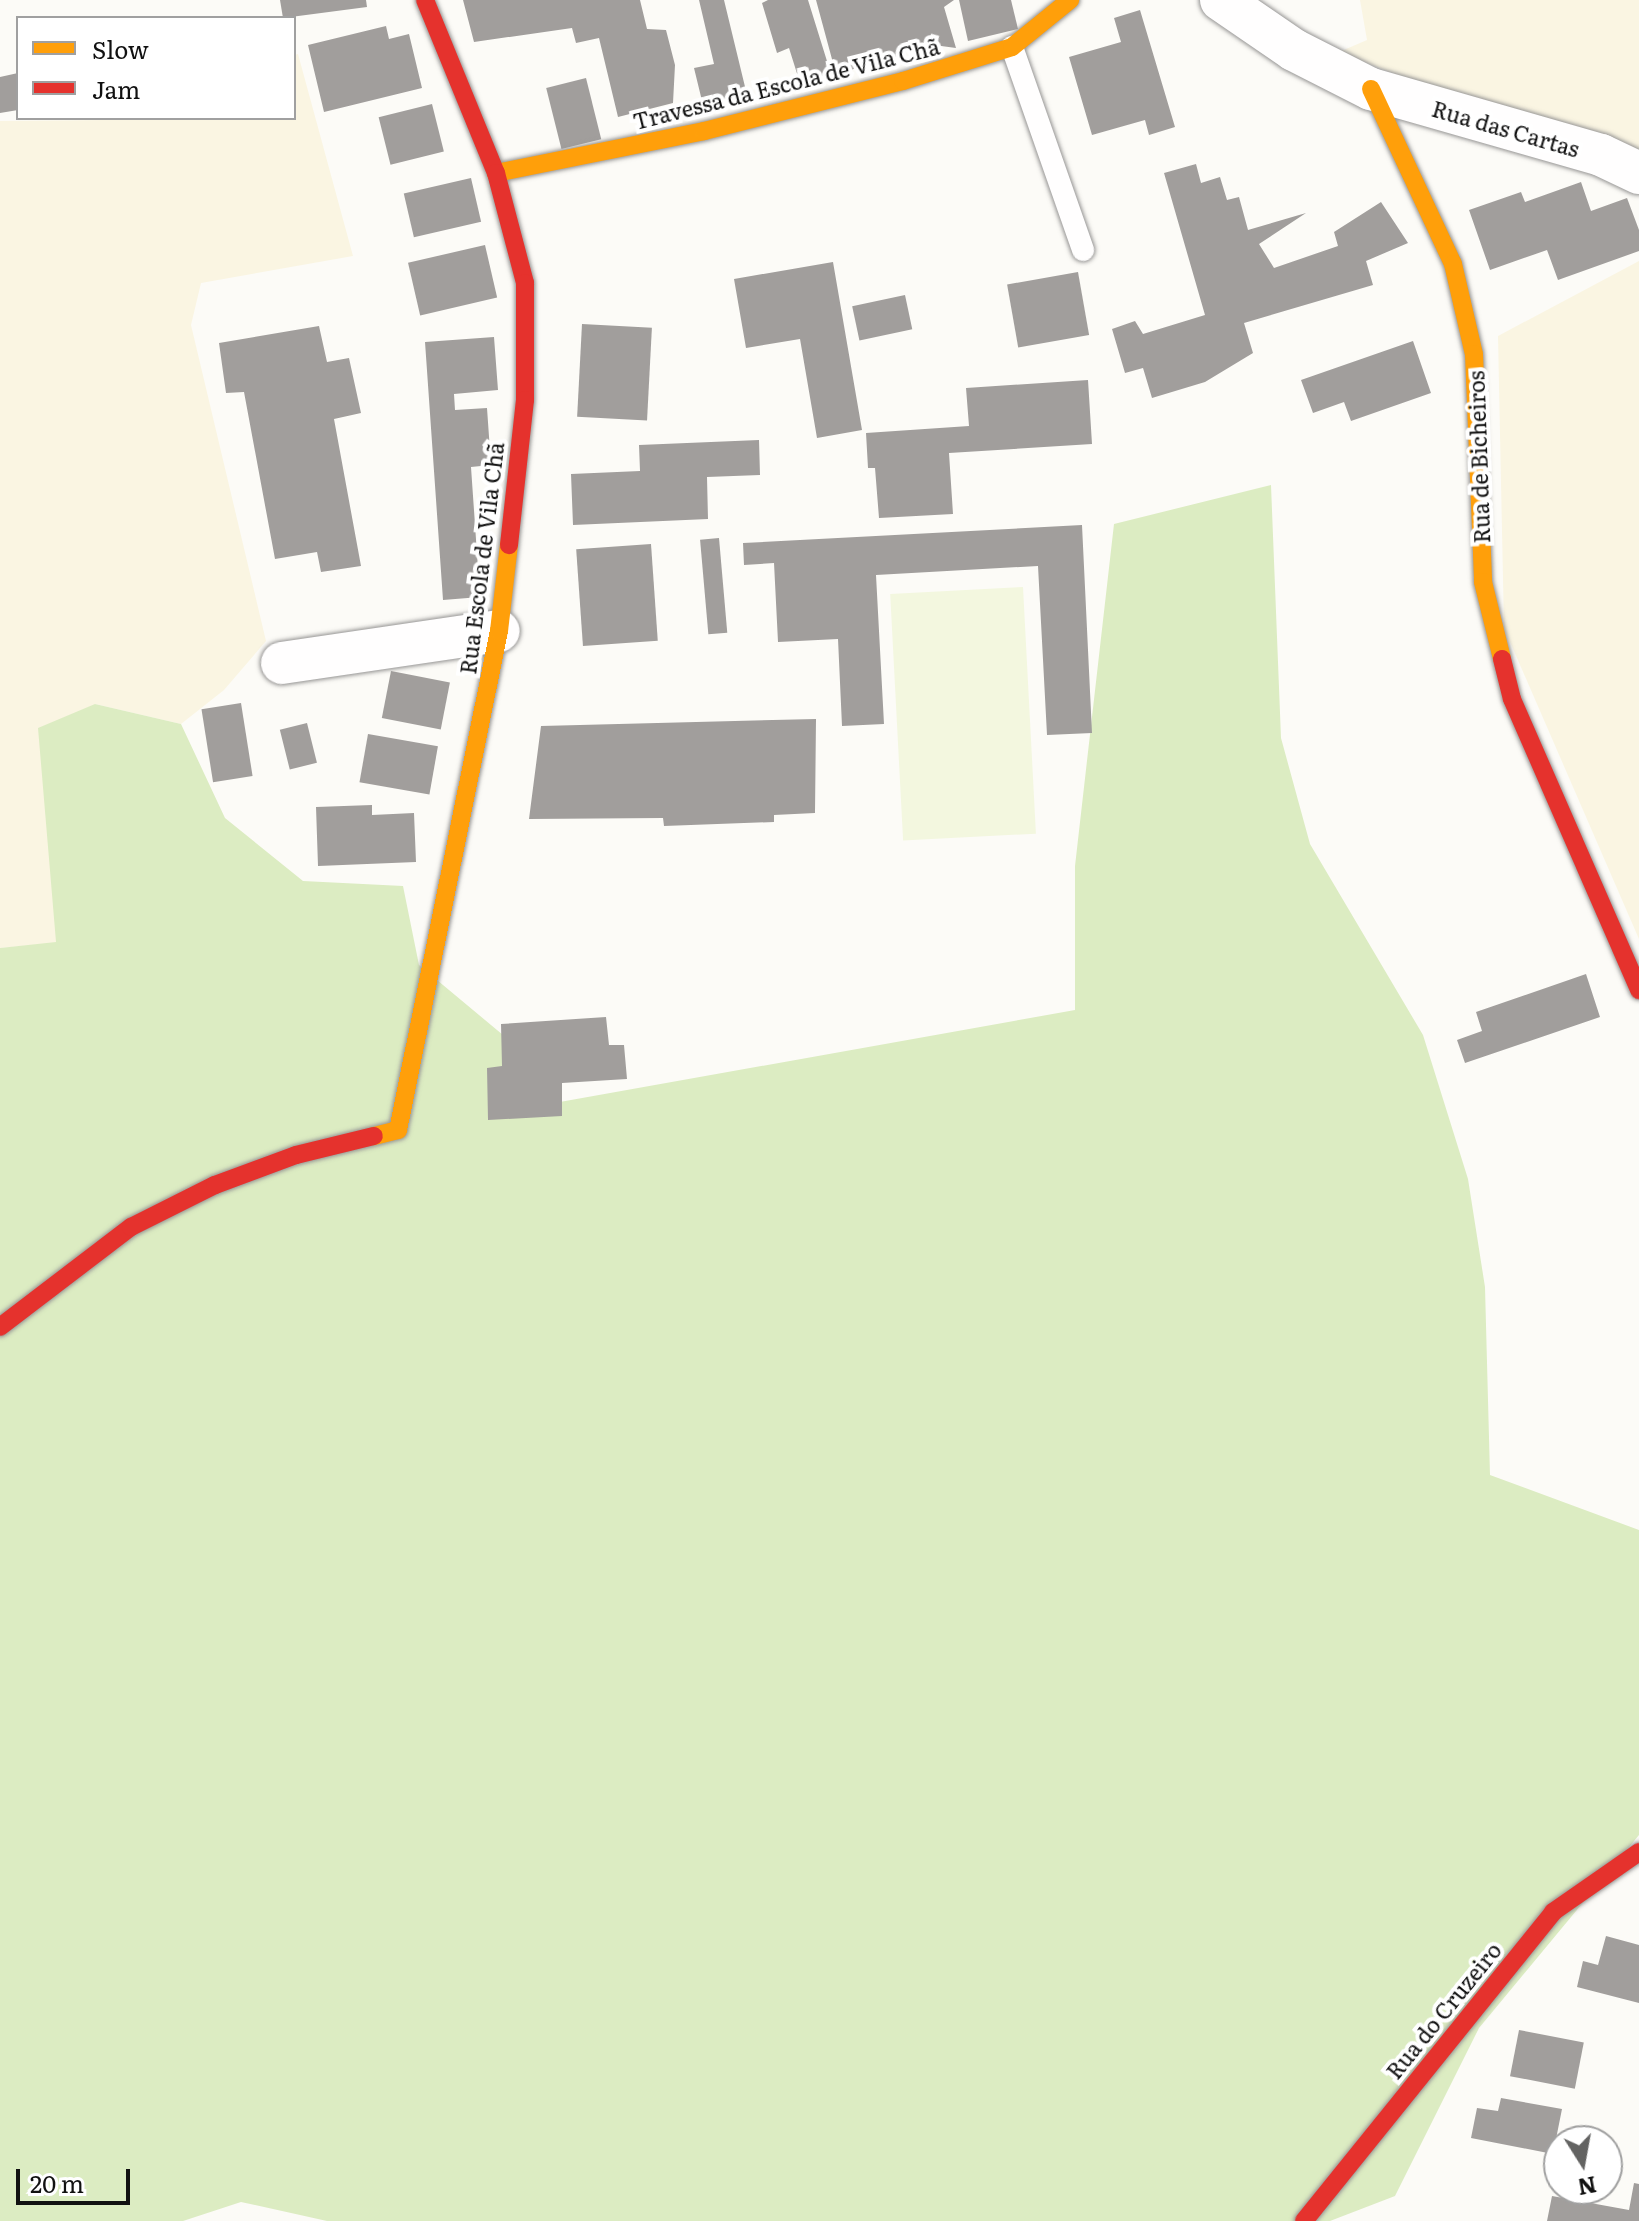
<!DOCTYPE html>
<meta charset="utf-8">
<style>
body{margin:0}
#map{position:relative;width:1639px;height:2221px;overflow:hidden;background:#fcfbf7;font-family:Literata,serif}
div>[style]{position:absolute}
.farmland>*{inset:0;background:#faf5e2}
.forest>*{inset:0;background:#dcecc2}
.pitch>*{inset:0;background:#f3f7df;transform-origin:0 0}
.building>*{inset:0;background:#a19e9c;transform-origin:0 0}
.roads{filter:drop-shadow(0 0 2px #979695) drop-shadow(0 0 2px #979695)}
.lane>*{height:22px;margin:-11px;padding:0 11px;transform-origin:11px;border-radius:11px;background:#fffefe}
.street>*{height:42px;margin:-21px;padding:0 21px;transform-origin:21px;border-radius:21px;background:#fffefe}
.slow>*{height:18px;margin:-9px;padding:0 9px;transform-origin:9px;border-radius:9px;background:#ff9f0a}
.jam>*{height:18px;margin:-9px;padding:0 9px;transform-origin:9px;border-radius:9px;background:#e5322d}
span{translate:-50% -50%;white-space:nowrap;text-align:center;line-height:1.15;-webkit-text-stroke:8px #fff;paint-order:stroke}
.street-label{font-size:22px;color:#111}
.legend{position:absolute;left:16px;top:16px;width:280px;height:104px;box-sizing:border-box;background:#fff;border:2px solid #a0a0a0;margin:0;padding:10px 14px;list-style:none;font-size:24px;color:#111}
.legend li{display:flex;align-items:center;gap:16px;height:40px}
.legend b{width:40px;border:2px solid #a0a0a0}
.north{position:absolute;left:1543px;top:2125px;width:80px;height:80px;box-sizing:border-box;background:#fff;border:2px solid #a0a0a0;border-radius:50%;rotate:169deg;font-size:22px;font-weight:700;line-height:32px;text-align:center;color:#111}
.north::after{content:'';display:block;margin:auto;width:28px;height:36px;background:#636362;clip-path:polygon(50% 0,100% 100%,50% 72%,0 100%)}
.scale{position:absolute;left:16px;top:2169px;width:114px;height:36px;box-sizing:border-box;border:4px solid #111;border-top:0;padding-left:10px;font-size:24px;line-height:28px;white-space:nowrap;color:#111;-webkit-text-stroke:6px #fff;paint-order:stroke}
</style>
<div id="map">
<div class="farmland">
<i style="clip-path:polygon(1360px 0,1639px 0,1639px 170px,1339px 52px,1367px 40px)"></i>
<i style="clip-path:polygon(298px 54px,353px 256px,201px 283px,191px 325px,266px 641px,224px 690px,181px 724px,95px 704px,56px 943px,0 948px,0 121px,294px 118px,294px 55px)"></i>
<i style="clip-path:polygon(1639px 261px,1639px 939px,1504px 628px,1498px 336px)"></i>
</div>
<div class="forest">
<i style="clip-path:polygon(1271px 485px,1281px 738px,1310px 844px,1423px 1035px,1468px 1179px,1485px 1287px,1490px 1475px,1639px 1530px,1639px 1835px,1479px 2028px,1395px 2196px,1330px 2221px,327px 2221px,241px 2202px,183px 2221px,0 2221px,0 948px,56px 942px,38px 728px,95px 704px,181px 724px,225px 818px,303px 881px,403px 886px,419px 965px,503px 1035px,515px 1110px,1075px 1010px,1075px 866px,1114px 524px)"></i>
</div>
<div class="pitch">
<i style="left:1023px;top:587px;width:247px;height:133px;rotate:87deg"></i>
</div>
<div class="building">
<i style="clip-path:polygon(280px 0,366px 0,367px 7px,283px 18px)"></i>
<i style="clip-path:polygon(463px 0,640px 0,647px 29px,666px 30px,675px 65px,673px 103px,618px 117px,599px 38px,576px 43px,572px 28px,474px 42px)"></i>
<i style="clip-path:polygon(699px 0,724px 0,747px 95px,703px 105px,694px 68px,714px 64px)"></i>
<i style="clip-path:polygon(768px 0,808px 0,831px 74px,800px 83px,789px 48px,777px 53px,762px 3px)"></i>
<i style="clip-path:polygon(816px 0,954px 0,944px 7px,956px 48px,919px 43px,896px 57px,836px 74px)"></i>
<i style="clip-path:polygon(959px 0,1011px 0,1018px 29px,968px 41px)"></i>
<i style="clip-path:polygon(1140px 10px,1175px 127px,1149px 135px,1145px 120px,1092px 135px,1069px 57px,1121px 42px,1114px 18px)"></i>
<i style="clip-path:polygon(386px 26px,389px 39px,409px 34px,422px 88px,324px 112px,308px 45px)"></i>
<i style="clip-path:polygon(18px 73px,18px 110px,0 113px,0 77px)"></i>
<i style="left:586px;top:78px;width:63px;height:41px;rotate:76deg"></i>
<i style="left:432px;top:104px;width:49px;height:55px;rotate:76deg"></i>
<i style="clip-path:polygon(1196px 164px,1201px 183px,1220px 177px,1227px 200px,1239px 197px,1248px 230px,1306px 213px,1259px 244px,1274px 268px,1338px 246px,1334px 232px,1381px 202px,1408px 243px,1366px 261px,1373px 285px,1244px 323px,1253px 353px,1205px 382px,1152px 398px,1143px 368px,1125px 373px,1112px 329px,1135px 321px,1143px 334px,1205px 315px,1164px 173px)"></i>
<i style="left:471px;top:178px;width:45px;height:69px;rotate:77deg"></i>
<i style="clip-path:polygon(1581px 182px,1591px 211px,1627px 198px,1639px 230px,1639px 251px,1558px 280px,1547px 250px,1490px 270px,1469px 210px,1521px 192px,1525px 202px)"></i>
<i style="left:485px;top:245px;width:54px;height:79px;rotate:77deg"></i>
<i style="clip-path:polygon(833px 262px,862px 430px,817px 438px,800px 339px,746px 348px,734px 279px)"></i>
<i style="left:1078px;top:272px;width:64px;height:72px;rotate:80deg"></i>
<i style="left:905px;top:295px;width:35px;height:54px;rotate:78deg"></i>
<i style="left:582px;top:324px;width:70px;height:93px;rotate:3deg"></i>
<i style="clip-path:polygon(319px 326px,327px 362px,349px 358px,361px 413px,334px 419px,361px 566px,321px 572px,317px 552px,275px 559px,244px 392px,226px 393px,219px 343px)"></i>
<i style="clip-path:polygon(494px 337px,498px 390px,454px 394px,455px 410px,487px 408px,491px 465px,471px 467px,480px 597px,443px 600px,425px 342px)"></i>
<i style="clip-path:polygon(1413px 341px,1431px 393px,1351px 421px,1344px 402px,1313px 413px,1301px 380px)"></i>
<i style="clip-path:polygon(1088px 380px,1092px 444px,949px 453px,953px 514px,879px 518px,875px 468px,868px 468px,866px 433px,969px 426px,966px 388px)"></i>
<i style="clip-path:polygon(759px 440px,760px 475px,707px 477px,708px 519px,573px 525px,571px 474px,640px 471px,639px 445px)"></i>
<i style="clip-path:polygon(1082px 525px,1092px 733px,1047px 735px,1038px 566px,876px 575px,884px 724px,842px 726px,838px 639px,778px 642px,774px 563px,744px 565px,743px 543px)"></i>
<i style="left:719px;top:538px;width:95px;height:19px;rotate:85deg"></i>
<i style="left:651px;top:544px;width:97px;height:75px;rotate:86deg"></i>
<i style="left:391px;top:671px;width:60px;height:48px;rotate:11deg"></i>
<i style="left:241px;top:703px;width:74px;height:40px;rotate:81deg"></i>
<i style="clip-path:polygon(816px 719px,815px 813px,774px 815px,774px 822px,664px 826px,663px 818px,529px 819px,541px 726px)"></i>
<i style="left:307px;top:723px;width:41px;height:28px;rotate:76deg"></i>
<i style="left:368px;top:734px;width:71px;height:49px;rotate:10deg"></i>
<i style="clip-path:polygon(372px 805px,372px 815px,414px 813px,416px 862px,318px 866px,316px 807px)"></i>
<i style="clip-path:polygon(1586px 974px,1600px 1017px,1465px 1063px,1457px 1040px,1482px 1031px,1476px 1012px)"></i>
<i style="clip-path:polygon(606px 1017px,609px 1045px,624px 1045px,627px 1079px,562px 1083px,562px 1116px,488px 1120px,487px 1068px,502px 1066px,501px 1024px)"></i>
<i style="clip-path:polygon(1606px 1936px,1639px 1945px,1639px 2003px,1577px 1987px,1583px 1961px,1598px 1965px)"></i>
<i style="left:1519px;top:2030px;width:66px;height:47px;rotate:11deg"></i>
<i style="clip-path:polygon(1501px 2098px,1562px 2109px,1553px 2154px,1471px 2138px,1477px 2108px,1498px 2111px)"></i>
<i style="clip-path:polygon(1634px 2183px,1639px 2184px,1639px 2221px,1547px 2221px,1552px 2196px,1629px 2210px)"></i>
</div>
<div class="roads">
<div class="lane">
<i style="left:1012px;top:47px;width:215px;rotate:70.7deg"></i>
</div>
<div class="street">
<i style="left:1221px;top:0;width:88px;rotate:34.4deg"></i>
<i style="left:1294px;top:50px;width:86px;rotate:26.9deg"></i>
<i style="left:1371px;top:89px;width:239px;rotate:16deg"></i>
<i style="left:1601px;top:155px;width:42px;rotate:25.3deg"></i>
<i style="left:282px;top:663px;width:219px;rotate:-8.4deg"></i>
</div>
<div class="slow">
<i style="left:1371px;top:89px;width:193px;rotate:64.9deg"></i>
<i style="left:1453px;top:264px;width:92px;rotate:76.9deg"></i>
<i style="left:1474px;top:354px;width:228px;rotate:87.7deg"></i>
<i style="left:1483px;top:582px;width:79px;rotate:76.1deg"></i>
<i style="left:496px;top:173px;width:212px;rotate:-11.4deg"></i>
<i style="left:704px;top:131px;width:205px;rotate:-14.1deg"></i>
<i style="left:903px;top:81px;width:114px;rotate:-17.3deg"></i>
<i style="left:1012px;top:47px;width:75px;rotate:-39deg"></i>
<i style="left:374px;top:1136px;width:25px;rotate:-14deg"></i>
<i style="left:398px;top:1130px;width:509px;rotate:-78.56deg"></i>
<i style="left:499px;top:631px;width:87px;rotate:-83.4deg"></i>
</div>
<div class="jam">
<i style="left:425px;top:0;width:187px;rotate:67.7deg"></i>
<i style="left:496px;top:173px;width:114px;rotate:75.2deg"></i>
<i style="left:525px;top:283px;width:117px;rotate:90deg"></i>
<i style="left:525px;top:400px;width:146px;rotate:96.3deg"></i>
<i style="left:1502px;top:659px;width:41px;rotate:76deg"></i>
<i style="left:1512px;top:699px;width:318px;rotate:66.4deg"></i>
<i style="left:0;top:1327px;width:165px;rotate:-37.4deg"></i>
<i style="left:131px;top:1227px;width:94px;rotate:-26.6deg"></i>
<i style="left:215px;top:1185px;width:86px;rotate:-20.3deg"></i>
<i style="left:296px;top:1155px;width:80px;rotate:-13.7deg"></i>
<i style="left:1304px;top:2221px;width:397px;rotate:-51.1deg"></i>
<i style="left:1553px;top:1912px;width:105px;rotate:-34.9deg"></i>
</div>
</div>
<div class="street-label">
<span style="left:786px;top:83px;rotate:-14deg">Travessa da Escola de Vila Chã</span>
<span style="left:1506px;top:128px;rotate:16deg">Rua das Cartas</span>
<span style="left:1478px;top:457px;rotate:-92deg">Rua de Bicheiros</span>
<span style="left:481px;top:558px;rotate:-83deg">Rua Escola de Vila Chã</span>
<span style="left:1443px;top:2010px;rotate:-51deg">Rua do Cruzeiro</span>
</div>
<ul class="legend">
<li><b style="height:10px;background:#ff9f0a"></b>Slow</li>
<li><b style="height:10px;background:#e5322d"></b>Jam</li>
</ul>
<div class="north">N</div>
<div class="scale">20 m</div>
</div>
